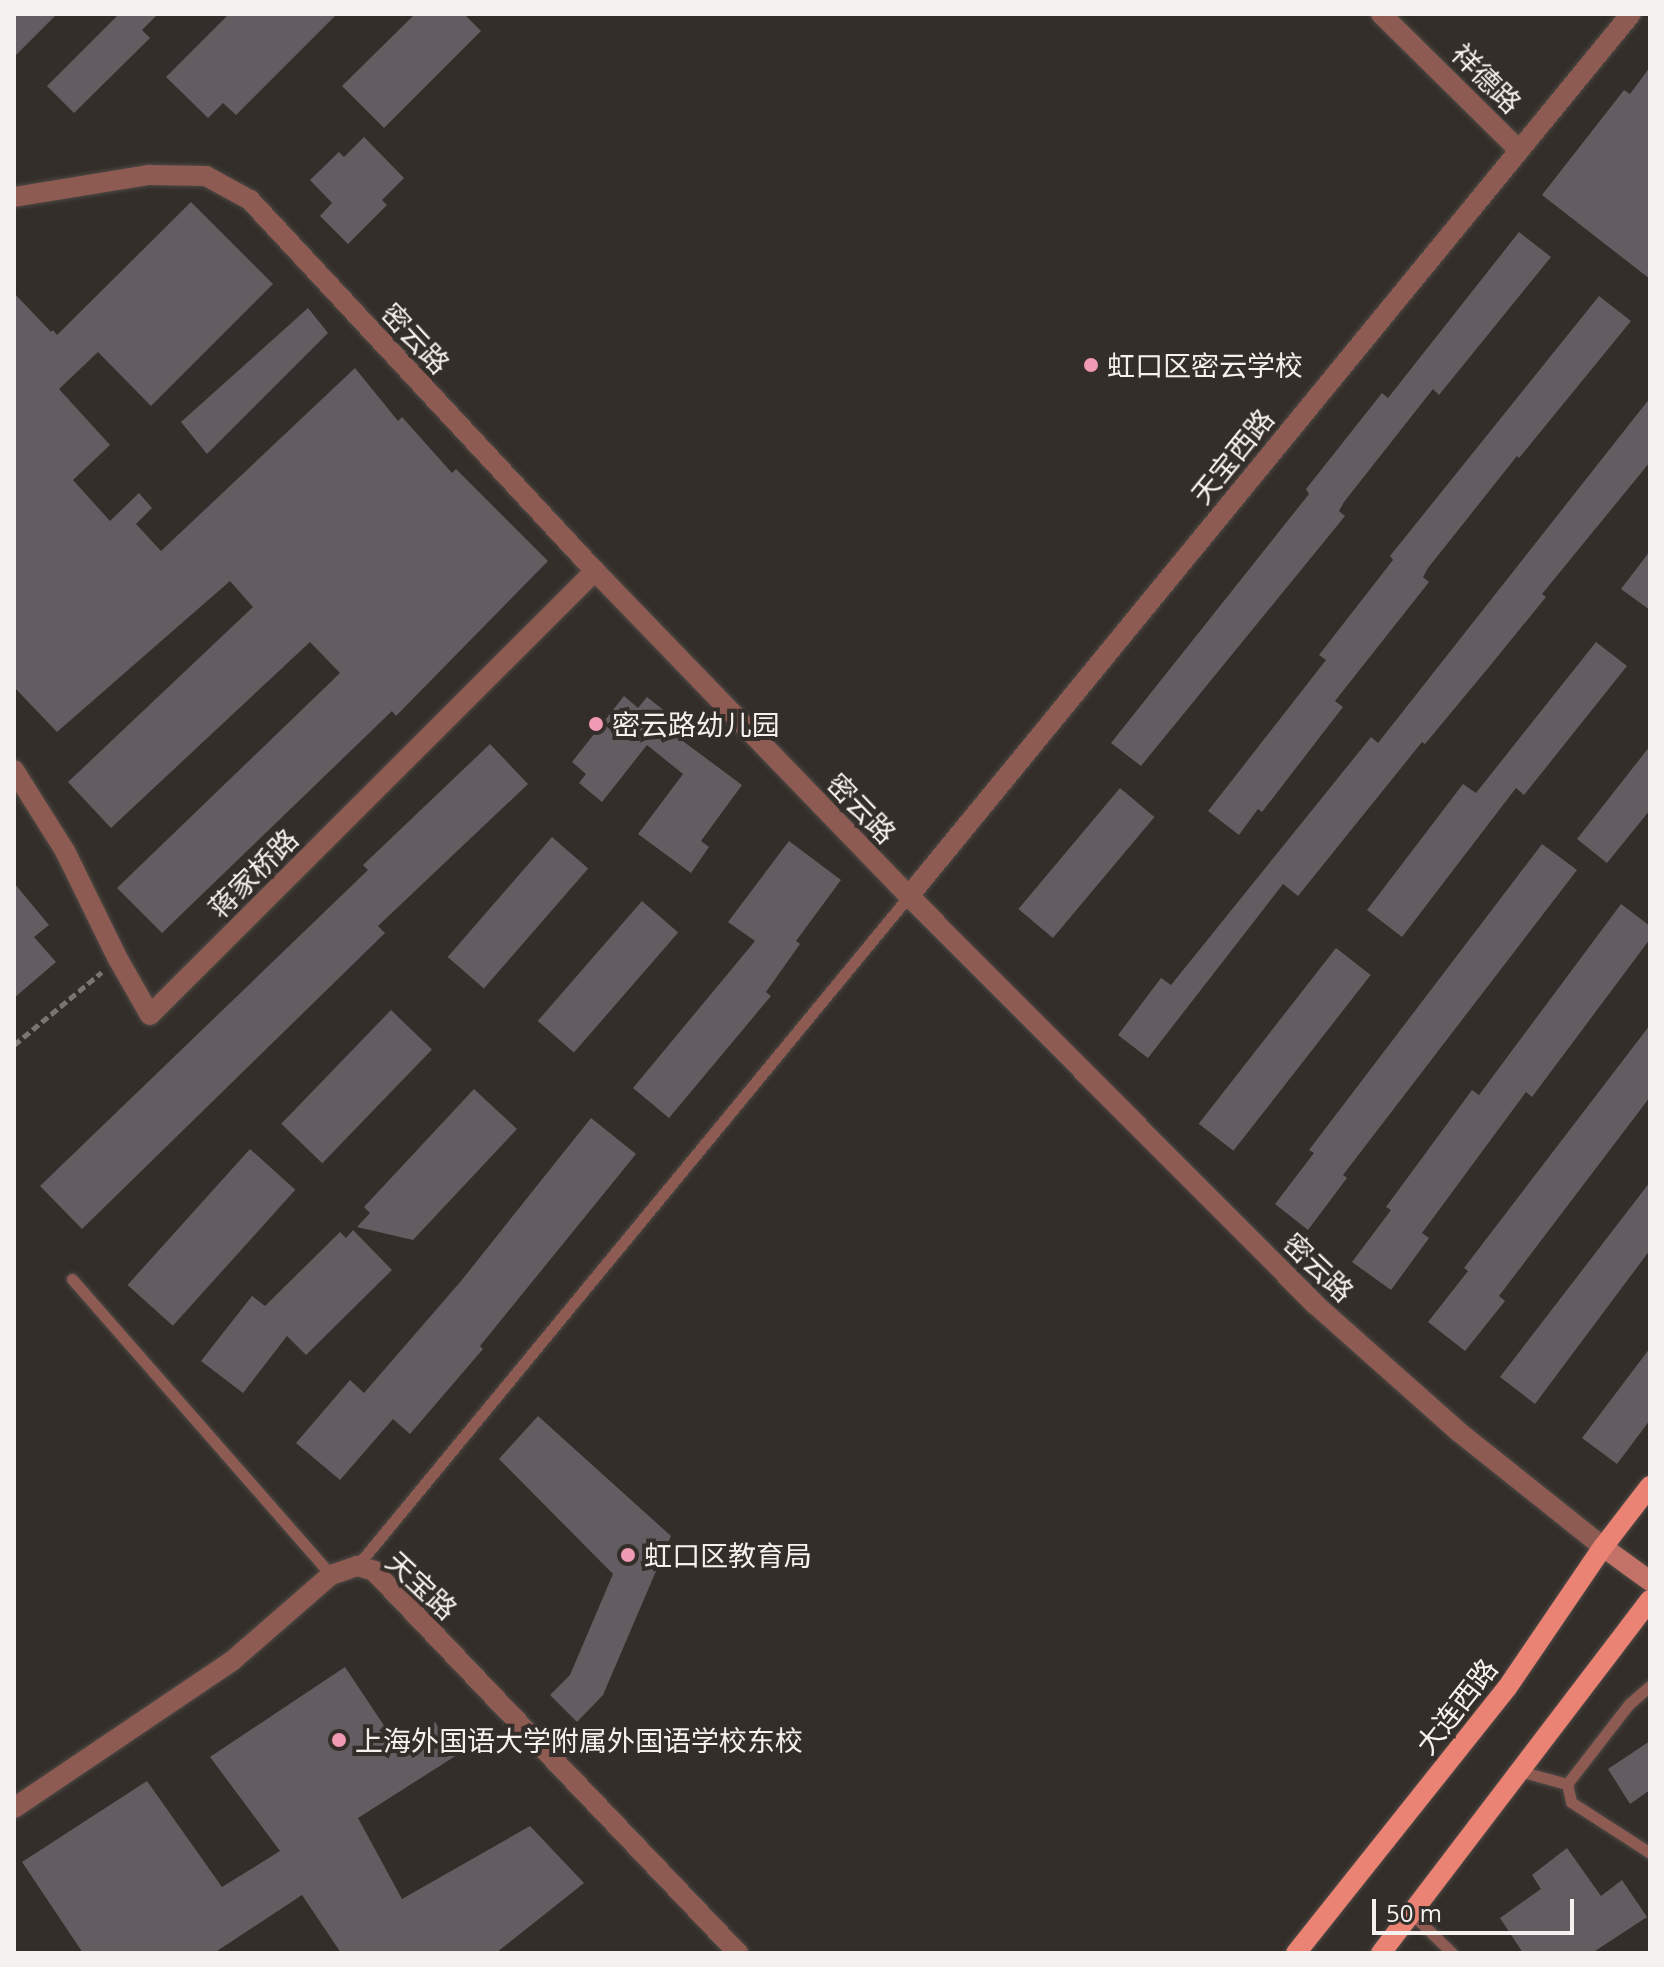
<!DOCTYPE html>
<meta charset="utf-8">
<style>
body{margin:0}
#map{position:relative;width:1664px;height:1967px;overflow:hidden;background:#332e29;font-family:"Open Sans","Noto Sans SC",sans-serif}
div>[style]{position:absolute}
.building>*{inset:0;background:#635d62;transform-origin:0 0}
.path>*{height:5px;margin-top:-2.5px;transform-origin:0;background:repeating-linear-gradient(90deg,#797571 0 8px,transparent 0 12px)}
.roads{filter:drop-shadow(0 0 2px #4e4945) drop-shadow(0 0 2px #4e4945)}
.lane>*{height:11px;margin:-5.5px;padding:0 5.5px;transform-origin:5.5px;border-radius:5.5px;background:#8e5b53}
.street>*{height:20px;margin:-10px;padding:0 10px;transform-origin:10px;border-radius:10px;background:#8e5b53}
.secondary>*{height:20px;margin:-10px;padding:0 10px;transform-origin:10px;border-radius:10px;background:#c37267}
.primary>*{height:20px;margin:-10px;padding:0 10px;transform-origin:10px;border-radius:10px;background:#eb8375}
.dots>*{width:22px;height:22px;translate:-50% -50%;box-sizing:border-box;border:4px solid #332e29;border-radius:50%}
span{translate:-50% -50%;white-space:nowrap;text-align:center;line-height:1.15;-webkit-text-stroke:8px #332e29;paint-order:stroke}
.street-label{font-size:28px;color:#f4f1ee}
.poi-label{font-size:28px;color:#f4f1ee}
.left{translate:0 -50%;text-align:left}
.frame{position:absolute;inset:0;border:16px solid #f4f1ee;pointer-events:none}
.scale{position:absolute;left:1372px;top:1899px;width:202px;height:36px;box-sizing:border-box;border:4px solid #f4f1ee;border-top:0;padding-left:10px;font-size:24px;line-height:28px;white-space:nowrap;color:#f4f1ee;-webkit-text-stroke:6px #332e29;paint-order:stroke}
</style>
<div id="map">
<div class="building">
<i style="clip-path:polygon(14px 14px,57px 14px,14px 57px)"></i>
<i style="clip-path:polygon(119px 14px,158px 14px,142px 30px,150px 38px,74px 113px,47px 86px)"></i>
<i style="clip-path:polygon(229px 14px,337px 14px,236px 115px,223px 103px,208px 118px,166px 77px)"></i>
<i style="clip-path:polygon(415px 14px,464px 14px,481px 31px,384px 128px,342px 86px)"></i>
<i style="clip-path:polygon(1650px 67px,1650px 279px,1542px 195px,1624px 90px,1630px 94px)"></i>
<i style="clip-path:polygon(364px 137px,404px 178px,382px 200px,387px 205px,348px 244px,320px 216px,332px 203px,310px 180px,339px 152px,344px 157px)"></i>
<i style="clip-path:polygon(191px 202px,273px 284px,151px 406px,98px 352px,59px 389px,110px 445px,73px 480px,110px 521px,139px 493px,152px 508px,136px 524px,161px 551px,355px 368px,398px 421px,402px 417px,452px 473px,456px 469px,548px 561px,396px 716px,392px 711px,162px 933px,117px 888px,340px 673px,310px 642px,111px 828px,68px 782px,253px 607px,230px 581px,57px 732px,14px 687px,14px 293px,51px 332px,53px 330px,57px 335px)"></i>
<i style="clip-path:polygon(1519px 232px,1551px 257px,1439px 395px,1433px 389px,1344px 502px,1339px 511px,1345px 516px,1141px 766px,1111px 743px,1309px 494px,1306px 489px,1382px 393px,1388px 398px)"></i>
<i style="clip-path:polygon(1599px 296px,1631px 321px,1519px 458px,1517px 456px,1428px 568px,1423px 577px,1429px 582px,1335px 701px,1343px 707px,1262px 812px,1258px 809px,1239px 835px,1208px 811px,1326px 660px,1319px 655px,1393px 560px,1390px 556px)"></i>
<i style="clip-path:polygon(308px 308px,328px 333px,207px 454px,181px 422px)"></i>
<i style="clip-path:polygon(1650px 398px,1650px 462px,1542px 594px,1546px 597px,1489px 667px,1425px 744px,1422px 742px,1298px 896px,1283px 884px,1148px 1058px,1118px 1035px,1161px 978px,1171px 985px,1371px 737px,1378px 743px)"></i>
<i style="clip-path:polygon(1650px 551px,1650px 610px,1621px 589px)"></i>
<i style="clip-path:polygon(1596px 642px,1627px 666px,1524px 795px,1516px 788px,1402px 937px,1367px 910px,1463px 784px,1476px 793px)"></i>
<i style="clip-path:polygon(624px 696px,638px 708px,647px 697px,680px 723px,672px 733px,742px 785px,701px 841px,709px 847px,691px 873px,638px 834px,683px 774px,647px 745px,602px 802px,579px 783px,586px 774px,572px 762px)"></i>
<i style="clip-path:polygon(490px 744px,528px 784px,378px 926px,385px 933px,82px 1229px,40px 1186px,368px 870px,363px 865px)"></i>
<i style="clip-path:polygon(1650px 746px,1650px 810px,1607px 863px,1577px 839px)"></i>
<i style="left:1120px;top:788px;width:45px;height:158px;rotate:40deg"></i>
<i style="left:552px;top:837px;width:48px;height:159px;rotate:41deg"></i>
<i style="clip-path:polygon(789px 841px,841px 880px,796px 941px,800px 944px,766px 992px,771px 996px,669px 1118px,633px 1088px,755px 941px,728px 922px)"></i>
<i style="clip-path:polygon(1542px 844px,1577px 870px,1343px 1175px,1347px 1178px,1308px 1230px,1275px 1204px,1314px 1153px,1309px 1150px)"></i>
<i style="clip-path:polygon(14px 883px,49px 925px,34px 937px,56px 962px,14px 998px)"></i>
<i style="left:642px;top:901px;width:48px;height:159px;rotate:41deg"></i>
<i style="clip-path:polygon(1621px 904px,1650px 926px,1650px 939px,1532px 1097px,1526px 1092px,1422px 1233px,1429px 1238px,1391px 1290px,1352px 1262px,1391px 1210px,1386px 1207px,1472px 1090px,1479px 1095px)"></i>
<i style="left:1336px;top:948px;width:44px;height:223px;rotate:38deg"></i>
<i style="left:391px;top:1010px;width:57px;height:158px;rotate:44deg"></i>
<i style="clip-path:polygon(1650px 1025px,1650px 1097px,1499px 1296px,1505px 1301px,1465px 1351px,1428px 1322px,1468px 1271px,1464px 1268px)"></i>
<i style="clip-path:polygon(474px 1089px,517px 1129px,413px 1240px,357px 1227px,370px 1213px,364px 1207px)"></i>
<i style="clip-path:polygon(591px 1118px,636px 1154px,480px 1346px,483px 1349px,410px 1434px,393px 1419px,340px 1480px,296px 1443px,350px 1380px,364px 1393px,461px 1281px)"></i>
<i style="left:250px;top:1149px;width:61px;height:183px;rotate:42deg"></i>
<i style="clip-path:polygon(1650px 1182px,1650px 1250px,1535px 1404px,1500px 1377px)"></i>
<i style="clip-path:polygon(353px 1230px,392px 1270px,306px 1355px,287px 1336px,243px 1393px,201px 1361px,252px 1296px,265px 1306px,340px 1232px,346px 1238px)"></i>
<i style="clip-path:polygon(1650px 1348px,1650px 1420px,1617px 1464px,1582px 1438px)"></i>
<i style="clip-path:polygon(538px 1416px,671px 1536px,603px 1695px,577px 1722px,550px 1695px,570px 1675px,613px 1574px,499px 1459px)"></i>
<i style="clip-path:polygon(345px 1667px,397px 1745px,435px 1722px,457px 1755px,358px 1818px,402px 1899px,530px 1826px,584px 1883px,496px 1953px,341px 1953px,302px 1895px,214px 1953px,83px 1953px,22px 1862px,147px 1781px,222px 1887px,280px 1851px,210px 1757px)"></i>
<i style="clip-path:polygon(1650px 1741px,1650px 1790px,1630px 1804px,1608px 1769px)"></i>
<i style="clip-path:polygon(1567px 1848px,1601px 1896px,1622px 1880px,1647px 1917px,1592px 1953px,1523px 1953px,1500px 1918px,1541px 1889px,1532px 1875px)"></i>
</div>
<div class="path">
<i style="left:14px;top:1045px;width:114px;rotate:-39.7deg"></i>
</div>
<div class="roads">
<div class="lane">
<i style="left:72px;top:1279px;width:393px;rotate:48.8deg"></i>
<i style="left:357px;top:1566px;width:868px;rotate:-50.52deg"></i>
<i style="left:1519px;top:1771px;width:50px;rotate:15.2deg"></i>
<i style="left:1567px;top:1784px;width:18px;rotate:77deg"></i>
<i style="left:1571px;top:1802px;width:94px;rotate:32.8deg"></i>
<i style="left:1567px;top:1784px;width:101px;rotate:-52.2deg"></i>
<i style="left:1629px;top:1704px;width:28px;rotate:-41deg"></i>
<i style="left:1411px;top:1913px;width:57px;rotate:44.3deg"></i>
</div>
<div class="street">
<i style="left:1381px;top:14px;width:192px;rotate:44.6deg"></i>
<i style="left:14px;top:197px;width:137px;rotate:-9.3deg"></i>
<i style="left:149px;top:175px;width:57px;rotate:1deg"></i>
<i style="left:206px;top:176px;width:50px;rotate:28.6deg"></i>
<i style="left:250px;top:200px;width:507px;rotate:47.08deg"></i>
<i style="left:595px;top:571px;width:452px;rotate:46deg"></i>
<i style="left:909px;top:896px;width:577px;rotate:45.14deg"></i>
<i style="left:1316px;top:1305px;width:191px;rotate:41.6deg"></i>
<i style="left:1459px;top:1432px;width:184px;rotate:38.6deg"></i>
<i style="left:14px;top:770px;width:96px;rotate:57.8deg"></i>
<i style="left:65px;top:851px;width:120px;rotate:63.9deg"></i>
<i style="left:118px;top:959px;width:64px;rotate:60.3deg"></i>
<i style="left:150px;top:1015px;width:629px;rotate:-44.94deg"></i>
<i style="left:909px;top:896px;width:1140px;rotate:-50.7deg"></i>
<i style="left:14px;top:1808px;width:263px;rotate:-34deg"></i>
<i style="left:232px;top:1661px;width:131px;rotate:-41deg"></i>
<i style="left:331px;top:1575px;width:28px;rotate:-19deg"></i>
<i style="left:357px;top:1566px;width:18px;rotate:16deg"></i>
<i style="left:374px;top:1571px;width:528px;rotate:46.38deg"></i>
</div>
<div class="secondary">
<i style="left:1603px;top:1547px;width:58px;rotate:35.9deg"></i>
</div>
<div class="primary">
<i style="left:1296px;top:1953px;width:339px;rotate:-51.5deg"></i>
<i style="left:1507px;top:1688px;width:171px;rotate:-55.8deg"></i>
<i style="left:1603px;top:1547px;width:77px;rotate:-52.4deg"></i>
<i style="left:1381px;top:1953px;width:444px;rotate:-52.7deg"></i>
</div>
</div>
<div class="dots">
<i style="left:1091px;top:365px;background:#f09ab4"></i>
<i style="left:596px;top:724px;background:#f09ab4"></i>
<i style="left:628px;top:1555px;background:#f09ab4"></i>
<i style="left:339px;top:1740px;background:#f09ab4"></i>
</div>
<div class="street-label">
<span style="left:1487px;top:78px;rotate:45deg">祥德路</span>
<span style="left:416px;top:338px;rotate:47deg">密云路</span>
<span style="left:1232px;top:456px;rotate:-51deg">天宝西路</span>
<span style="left:862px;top:808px;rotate:46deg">密云路</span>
<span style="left:253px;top:873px;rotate:-45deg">蒋家桥路</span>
<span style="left:1319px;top:1267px;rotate:44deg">密云路</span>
<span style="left:422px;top:1585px;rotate:43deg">天宝路</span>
<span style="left:1456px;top:1706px;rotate:-52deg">大连西路</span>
</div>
<div class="poi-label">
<span class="left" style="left:1107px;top:365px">虹口区密云学校</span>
<span class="left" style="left:612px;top:724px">密云路幼儿园</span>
<span class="left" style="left:644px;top:1555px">虹口区教育局</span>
<span class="left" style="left:355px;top:1740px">上海外国语大学附属外国语学校东校</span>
</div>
<div class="frame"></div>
<div class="scale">50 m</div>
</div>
